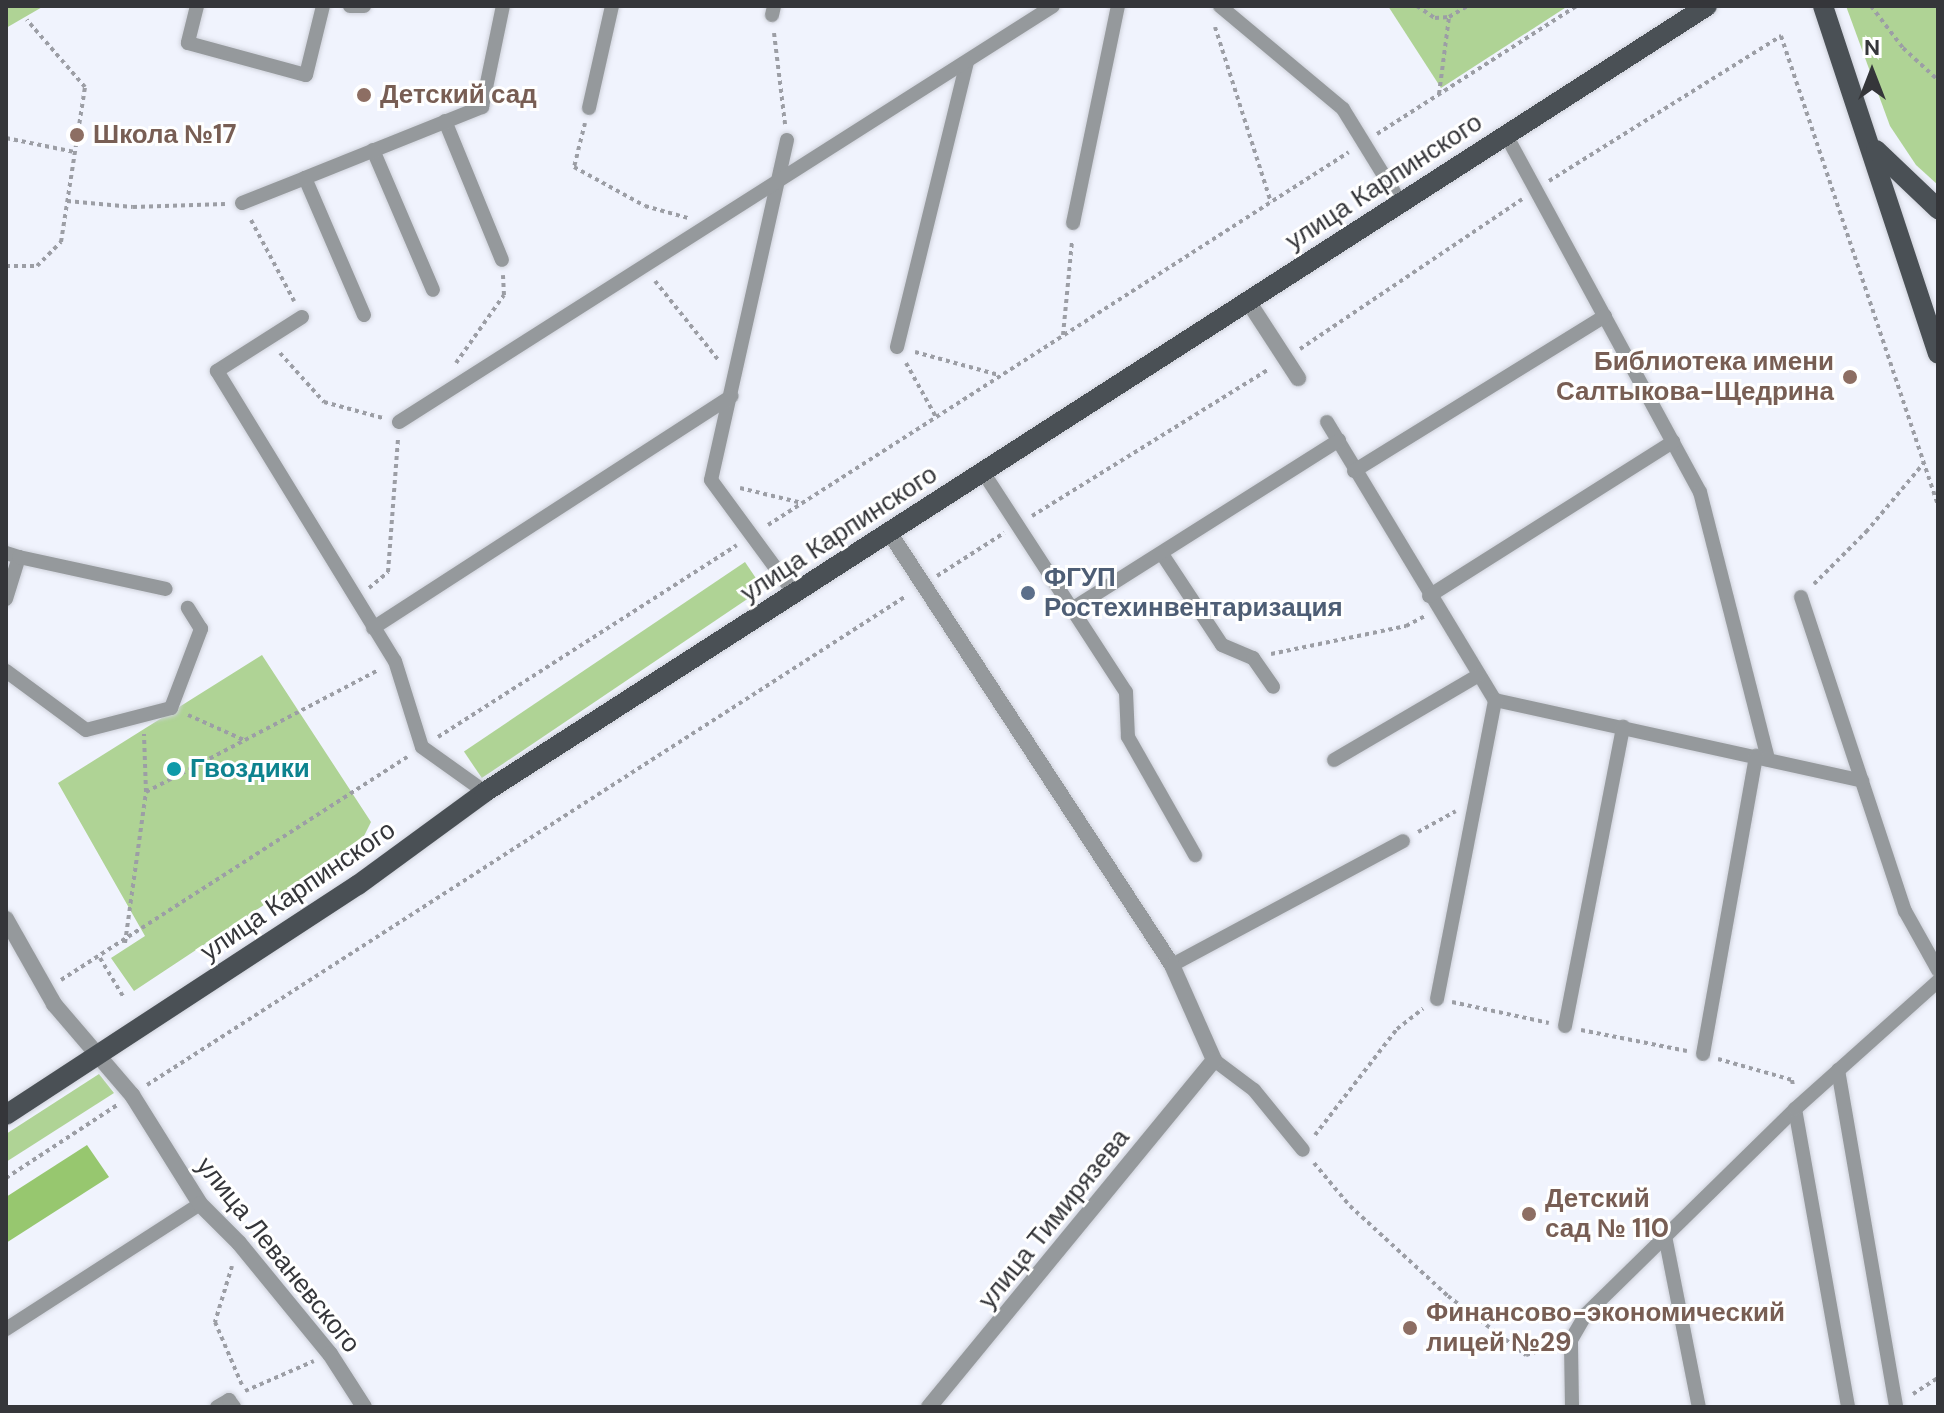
<!DOCTYPE html>
<meta charset="utf-8">
<style>
body{margin:0}
#map{position:relative;width:1944px;height:1413px;overflow:hidden;background:#f0f3fd;font-family:"DM Sans",sans-serif}
div>[style]{position:absolute}
.green>*{inset:0;background:#afd395;transform-origin:0 0}
.forest>*{inset:0;background:#97c76f}
.path>*{height:4px;margin-top:-2px;transform-origin:0;background:repeating-linear-gradient(90deg,#9c9ea5 0 4px,transparent 0 8px)}
.roads{filter:drop-shadow(0 0 2px #ced1da) drop-shadow(0 0 2px #ced1da)}
.service>*{height:14px;margin:-7px;padding:0 7px;transform-origin:7px;border-radius:7px;background:#95999c}
.minor>*{height:16px;margin:-8px;padding:0 8px;transform-origin:8px;border-radius:8px;background:#95999c}
.primary>*{height:20px;margin:-10px;padding:0 10px;transform-origin:10px;border-radius:10px;background:#4a5055}
.dots>*{width:22px;height:22px;translate:-50% -50%;box-sizing:border-box;border:4px solid #fff;border-radius:50%}
span{translate:-50% -50%;white-space:nowrap;text-align:center;line-height:1.15;-webkit-text-stroke:6px #fff;paint-order:stroke}
.education-label{font-size:26px;color:#785e54;font-weight:700}
.left{translate:0 -50%;text-align:left}
.right{translate:-100% -50%;text-align:right}
.street-label{font-size:26px;color:#35363a}
.service-label{font-size:26px;color:#4e5e75;font-weight:700}
.culture-label{font-size:26px;color:#0d838f;font-weight:700}
.frame{position:absolute;inset:0;border:8px solid #35363a;pointer-events:none}
.north{position:absolute;left:1832px;top:32px;width:80px;height:80px;-webkit-text-stroke:6px #fff;paint-order:stroke;rotate:0deg;font-size:22px;font-weight:700;line-height:32px;text-align:center;color:#35363a}
.north::after{content:'';display:block;margin:auto;width:28px;height:36px;background:#35363a;clip-path:polygon(50% 0,100% 100%,50% 72%,0 100%)}
</style>
<div id="map">
<div class="green">
<i style="clip-path:polygon(6px 6px,44px 6px,6px 28px)"></i>
<i style="clip-path:polygon(1388px 6px,1568px 6px,1441px 88px)"></i>
<i style="clip-path:polygon(1846px 6px,1938px 6px,1938px 185px,1916px 165px,1890px 126px)"></i>
<i style="left:745px;top:562px;width:32px;height:339px;rotate:56deg"></i>
<i style="clip-path:polygon(262px 655px,371px 822px,362px 840px,134px 991px,111px 958px,145px 936px,58px 783px)"></i>
<i style="clip-path:polygon(99px 1074px,114px 1093px,6px 1162px,6px 1134px)"></i>
</div>
<div class="forest">
<i style="clip-path:polygon(87px 1145px,109px 1177px,6px 1243px,6px 1197px)"></i>
</div>
<div class="path">
<i style="left:1417px;top:6px;width:22px;rotate:34deg"></i>
<i style="left:1435px;top:18px;width:14px;rotate:-4deg"></i>
<i style="left:1449px;top:17px;width:21px;rotate:-31deg"></i>
<i style="left:1871px;top:6px;width:53px;rotate:52.7deg"></i>
<i style="left:1903px;top:48px;width:47px;rotate:42.4deg"></i>
<i style="left:1215px;top:27px;width:184px;rotate:72.3deg"></i>
<i style="left:774px;top:33px;width:92px;rotate:83.1deg"></i>
<i style="left:1439px;top:94px;width:78px;rotate:-82.6deg"></i>
<i style="left:585px;top:123px;width:45px;rotate:104deg"></i>
<i style="left:574px;top:167px;width:81px;rotate:28.8deg"></i>
<i style="left:645px;top:206px;width:45px;rotate:15.6deg"></i>
<i style="left:1377px;top:134px;width:237px;rotate:-32.7deg"></i>
<i style="left:6px;top:138px;width:70px;rotate:11.5deg"></i>
<i style="left:1549px;top:181px;width:274px;rotate:-32deg"></i>
<i style="left:1781px;top:36px;width:496px;rotate:71.5deg"></i>
<i style="left:67px;top:201px;width:66px;rotate:5.2deg"></i>
<i style="left:133px;top:207px;width:92px;rotate:-1.9deg"></i>
<i style="left:251px;top:220px;width:92px;rotate:62deg"></i>
<i style="left:6px;top:266px;width:31px"></i>
<i style="left:37px;top:266px;width:34px;rotate:-45deg"></i>
<i style="left:61px;top:242px;width:157px;rotate:-81.2deg"></i>
<i style="left:85px;top:87px;width:89px;rotate:-130.9deg"></i>
<i style="left:655px;top:281px;width:102px;rotate:51.3deg"></i>
<i style="left:1063px;top:335px;width:93px;rotate:-84.5deg"></i>
<i style="left:1300px;top:349px;width:268px;rotate:-34deg"></i>
<i style="left:915px;top:352px;width:87px;rotate:15.3deg"></i>
<i style="left:280px;top:353px;width:66px;rotate:48.1deg"></i>
<i style="left:324px;top:402px;width:61px;rotate:15.2deg"></i>
<i style="left:456px;top:363px;width:83px;rotate:-54.8deg"></i>
<i style="left:504px;top:295px;width:20px;rotate:-93deg"></i>
<i style="left:906px;top:363px;width:62px;rotate:60.9deg"></i>
<i style="left:740px;top:488px;width:64px;rotate:13.6deg"></i>
<i style="left:1032px;top:516px;width:279px;rotate:-31.8deg"></i>
<i style="left:768px;top:525px;width:690px;rotate:-32.7deg"></i>
<i style="left:937px;top:576px;width:80px;rotate:-32.7deg"></i>
<i style="left:1814px;top:584px;width:74px;rotate:-45deg"></i>
<i style="left:1866px;top:532px;width:89px;rotate:-50deg"></i>
<i style="left:369px;top:588px;width:25px;rotate:-40deg"></i>
<i style="left:388px;top:572px;width:134px;rotate:-85.7deg"></i>
<i style="left:1271px;top:654px;width:138px;rotate:-11.7deg"></i>
<i style="left:1406px;top:626px;width:21px;rotate:-28deg"></i>
<i style="left:188px;top:715px;width:64px;rotate:24.1deg"></i>
<i style="left:438px;top:737px;width:355px;rotate:-32.7deg"></i>
<i style="left:146px;top:792px;width:262px;rotate:-27.7deg"></i>
<i style="left:1418px;top:832px;width:43px;rotate:-28.9deg"></i>
<i style="left:125px;top:943px;width:152px;rotate:-82.1deg"></i>
<i style="left:146px;top:792px;width:58px;rotate:-92deg"></i>
<i style="left:100px;top:958px;width:47px;rotate:59deg"></i>
<i style="left:61px;top:980px;width:412px;rotate:-32.8deg"></i>
<i style="left:1452px;top:1002px;width:99px;rotate:12.2deg"></i>
<i style="left:1581px;top:1030px;width:108px;rotate:11.2deg"></i>
<i style="left:1718px;top:1059px;width:77px;rotate:15.8deg"></i>
<i style="left:1792px;top:1080px;width:6px;rotate:81deg"></i>
<i style="left:147px;top:1085px;width:903px;rotate:-32.79deg"></i>
<i style="left:1315px;top:1135px;width:134px;rotate:-52.3deg"></i>
<i style="left:1397px;top:1029px;width:33px;rotate:-38deg"></i>
<i style="left:1314px;top:1163px;width:56px;rotate:50.1deg"></i>
<i style="left:1350px;top:1206px;width:133px;rotate:42.6deg"></i>
<i style="left:1448px;top:1296px;width:98px;rotate:37.1deg"></i>
<i style="left:1526px;top:1355px;width:28px;rotate:-18deg"></i>
<i style="left:6px;top:1178px;width:133px;rotate:-33.3deg"></i>
<i style="left:232px;top:1266px;width:59px;rotate:106.9deg"></i>
<i style="left:215px;top:1322px;width:69px;rotate:66.8deg"></i>
<i style="left:245px;top:1391px;width:75px;rotate:-23.5deg"></i>
<i style="left:1913px;top:1394px;width:30px;rotate:-33deg"></i>
</div>
<div class="roads">
<div class="service">
<i style="left:197px;top:6px;width:38px;rotate:104deg"></i>
<i style="left:188px;top:43px;width:122px;rotate:15.2deg"></i>
<i style="left:306px;top:75px;width:71px;rotate:-76.2deg"></i>
<i style="left:350px;top:6px;width:14px"></i>
<i style="left:1220px;top:6px;width:160px;rotate:39.9deg"></i>
<i style="left:1343px;top:109px;width:107px;rotate:58.4deg"></i>
<i style="left:772px;top:15px;width:9px;rotate:-77deg"></i>
<i style="left:589px;top:108px;width:105px;rotate:-77.3deg"></i>
<i style="left:445px;top:121px;width:150px;rotate:67.7deg"></i>
<i style="left:1506px;top:135px;width:406px;rotate:61.5deg"></i>
<i style="left:1700px;top:492px;width:276px;rotate:75.7deg"></i>
<i style="left:787px;top:140px;width:348px;rotate:102.6deg"></i>
<i style="left:711px;top:480px;width:140px;rotate:53.7deg"></i>
<i style="left:373px;top:150px;width:152px;rotate:66.8deg"></i>
<i style="left:242px;top:203px;width:68px;rotate:-21.6deg"></i>
<i style="left:1073px;top:223px;width:222px;rotate:-78.3deg"></i>
<i style="left:364px;top:315px;width:149px;rotate:-113.3deg"></i>
<i style="left:305px;top:178px;width:191px;rotate:-21.9deg"></i>
<i style="left:482px;top:107px;width:103px;rotate:-78.3deg"></i>
<i style="left:302px;top:317px;width:101px;rotate:147.6deg"></i>
<i style="left:217px;top:371px;width:340px;rotate:58.5deg"></i>
<i style="left:395px;top:661px;width:90px;rotate:72.6deg"></i>
<i style="left:422px;top:747px;width:77px;rotate:35.5deg"></i>
<i style="left:897px;top:347px;width:292px;rotate:-76.2deg"></i>
<i style="left:399px;top:422px;width:775px;rotate:-32.46deg"></i>
<i style="left:1327px;top:422px;width:325px;rotate:58.9deg"></i>
<i style="left:1495px;top:700px;width:376px;rotate:12.4deg"></i>
<i style="left:1354px;top:471px;width:295px;rotate:-31.7deg"></i>
<i style="left:983px;top:472px;width:262px;rotate:57deg"></i>
<i style="left:1126px;top:692px;width:45px;rotate:87.5deg"></i>
<i style="left:1128px;top:737px;width:136px;rotate:60.4deg"></i>
<i style="left:6px;top:553px;width:14px;rotate:17deg"></i>
<i style="left:19px;top:557px;width:44px;rotate:107.2deg"></i>
<i style="left:1162px;top:554px;width:109px;rotate:56.6deg"></i>
<i style="left:1222px;top:645px;width:34px;rotate:23deg"></i>
<i style="left:1253px;top:658px;width:35px;rotate:55deg"></i>
<i style="left:19px;top:557px;width:150px;rotate:12.3deg"></i>
<i style="left:1429px;top:596px;width:289px;rotate:-32.3deg"></i>
<i style="left:1801px;top:597px;width:331px;rotate:71.7deg"></i>
<i style="left:1905px;top:911px;width:68px;rotate:60.8deg"></i>
<i style="left:1072px;top:609px;width:316px;rotate:-32.3deg"></i>
<i style="left:373px;top:628px;width:427px;rotate:-32.9deg"></i>
<i style="left:6px;top:671px;width:99px;rotate:36.4deg"></i>
<i style="left:86px;top:730px;width:88px;rotate:-14.5deg"></i>
<i style="left:171px;top:708px;width:85px;rotate:-69.2deg"></i>
<i style="left:201px;top:629px;width:25px;rotate:-122deg"></i>
<i style="left:1334px;top:760px;width:166px;rotate:-30.4deg"></i>
<i style="left:1172px;top:965px;width:262px;rotate:-28.2deg"></i>
<i style="left:1437px;top:999px;width:305px;rotate:-79deg"></i>
<i style="left:1565px;top:1026px;width:305px;rotate:-79deg"></i>
<i style="left:1703px;top:1054px;width:303px;rotate:-79.9deg"></i>
<i style="left:1214px;top:1060px;width:50px;rotate:36.9deg"></i>
<i style="left:1254px;top:1090px;width:77px;rotate:50.8deg"></i>
<i style="left:1838px;top:1070px;width:342px;rotate:80.2deg"></i>
<i style="left:1795px;top:1109px;width:303px;rotate:79.9deg"></i>
<i style="left:1665px;top:1236px;width:174px;rotate:78.8deg"></i>
<i style="left:6px;top:1329px;width:231px;rotate:-32.8deg"></i>
<i style="left:217px;top:1407px;width:14px;rotate:-30deg"></i>
<i style="left:229px;top:1400px;width:9px;rotate:54deg"></i>
<i style="left:1572px;top:1407px;width:67px;rotate:-90.9deg"></i>
<i style="left:1571px;top:1340px;width:30px;rotate:-60deg"></i>
<i style="left:1586px;top:1314px;width:293px;rotate:-44.4deg"></i>
<i style="left:1795px;top:1109px;width:192px;rotate:-41.8deg"></i>
</div>
<div class="minor">
<i style="left:1248px;top:301px;width:92px;rotate:57deg"></i>
<i style="left:889px;top:532px;width:517px;rotate:56.83deg"></i>
<i style="left:1172px;top:965px;width:104px;rotate:66.1deg"></i>
<i style="left:1214px;top:1060px;width:449px;rotate:129.4deg"></i>
<i style="left:6px;top:919px;width:98px;rotate:60.5deg"></i>
<i style="left:54px;top:1004px;width:120px;rotate:49.4deg"></i>
<i style="left:132px;top:1095px;width:128px;rotate:58deg"></i>
<i style="left:200px;top:1204px;width:55px;rotate:45deg"></i>
<i style="left:239px;top:1243px;width:144px;rotate:50.7deg"></i>
<i style="left:330px;top:1354px;width:63px;rotate:57.3deg"></i>
</div>
<div class="primary">
<i style="left:1823px;top:6px;width:366px;rotate:71.7deg"></i>
<i style="left:1876px;top:150px;width:86px;rotate:43.6deg"></i>
<i style="left:6px;top:1115px;width:420px;rotate:-33.2deg"></i>
<i style="left:358px;top:885px;width:157px;rotate:-36.2deg"></i>
<i style="left:485px;top:792px;width:1453px;rotate:-32.75deg"></i>
</div>
</div>
<div class="dots">
<i style="left:364px;top:95px;background:#8d6e63"></i>
<i style="left:77px;top:135px;background:#8d6e63"></i>
<i style="left:1850px;top:377px;background:#8d6e63"></i>
<i style="left:1028px;top:593px;background:#5c6f8a"></i>
<i style="left:174px;top:769px;background:#0f9aa8"></i>
<i style="left:1529px;top:1214px;background:#8d6e63"></i>
<i style="left:1410px;top:1328px;background:#8d6e63"></i>
</div>
<div class="education-label">
<span class="left" style="left:380px;top:95px">Детский сад</span>
<span class="left" style="left:93px;top:135px">Школа №17</span>
<span class="right" style="left:1834px;top:377px">Библиотека имени<br>Салтыкова-Щедрина</span>
<span class="left" style="left:1545px;top:1214px">Детский<br>сад № 110</span>
<span class="left" style="left:1426px;top:1328px">Финансово-экономический<br>лицей №29</span>
</div>
<div class="street-label">
<span style="left:1384px;top:182px;rotate:-33deg">улица Карпинского</span>
<span style="left:839px;top:534px;rotate:-33deg">улица Карпинского</span>
<span style="left:298px;top:891px;rotate:-34deg">улица Карпинского</span>
<span style="left:1054px;top:1219px;rotate:-51deg">улица Тимирязева</span>
<span style="left:278px;top:1255px;rotate:51deg">улица Леваневского</span>
</div>
<div class="service-label">
<span class="left" style="left:1044px;top:593px">ФГУП<br>Ростехинвентаризация</span>
</div>
<div class="culture-label">
<span class="left" style="left:190px;top:769px">Гвоздики</span>
</div>
<div class="frame"></div>
<div class="north">N</div>
</div>
